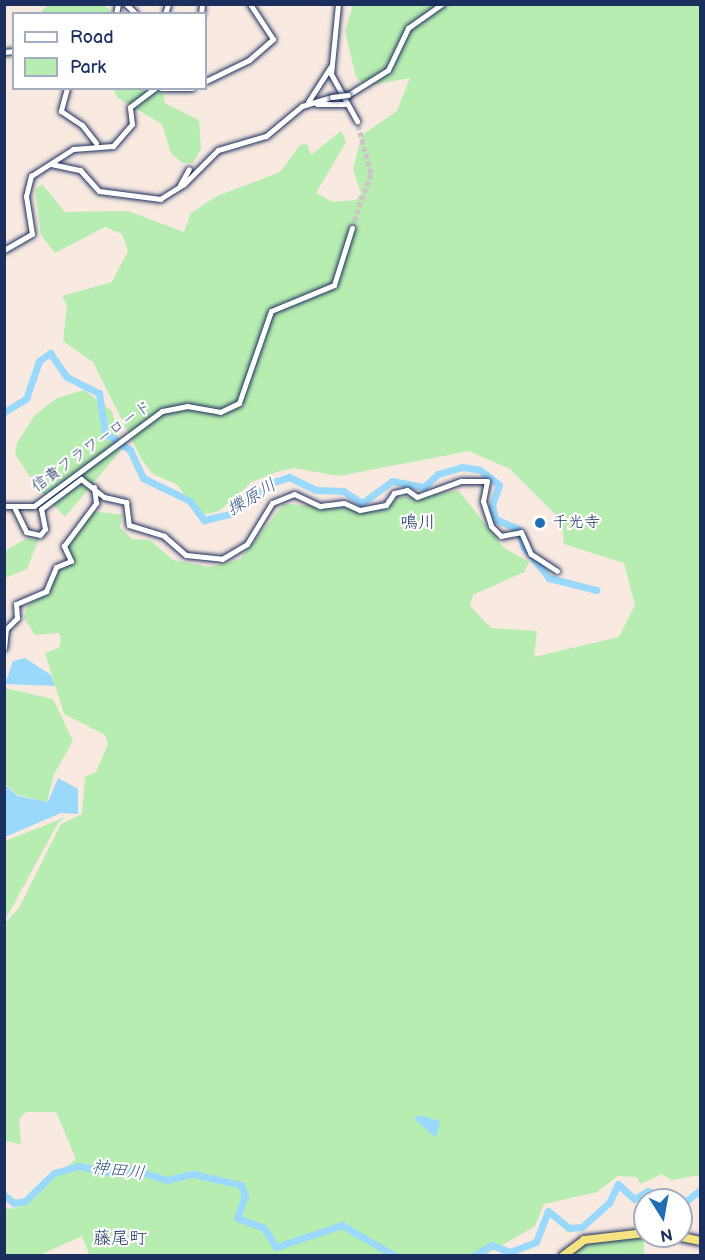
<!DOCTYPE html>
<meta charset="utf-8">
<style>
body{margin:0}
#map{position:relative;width:705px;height:1260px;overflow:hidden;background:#f8e9e1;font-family:"Balsamiq Sans","Klee One",sans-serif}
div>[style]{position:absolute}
.green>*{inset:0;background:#b7edb0}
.water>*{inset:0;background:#9ad9fb}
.river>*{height:7px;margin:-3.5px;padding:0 3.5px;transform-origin:3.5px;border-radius:3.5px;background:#9ad9fb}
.minor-tunnel>*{height:5px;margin-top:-2.5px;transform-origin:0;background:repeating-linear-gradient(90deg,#ccc4c7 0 5px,transparent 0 7.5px)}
.roads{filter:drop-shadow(0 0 2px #1b2f5e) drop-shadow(0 0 2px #1b2f5e)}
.minor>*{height:5px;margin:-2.5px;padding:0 2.5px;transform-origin:2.5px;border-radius:2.5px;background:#fff}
.highway>*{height:8px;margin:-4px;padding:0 4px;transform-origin:4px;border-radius:4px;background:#f5e382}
.bridges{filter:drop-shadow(0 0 2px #1b2f5e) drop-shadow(0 0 2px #1b2f5e)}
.minor-bridge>*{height:5px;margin:-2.5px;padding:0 2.5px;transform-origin:2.5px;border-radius:2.5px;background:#fff}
.dots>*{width:16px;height:16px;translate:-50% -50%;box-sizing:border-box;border:3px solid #fff;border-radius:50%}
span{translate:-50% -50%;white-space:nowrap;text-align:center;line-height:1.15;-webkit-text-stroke:4.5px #fff;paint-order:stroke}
.street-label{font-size:16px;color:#1b2f5e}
.poi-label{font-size:16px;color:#1b2f5e}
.left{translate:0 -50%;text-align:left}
.water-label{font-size:18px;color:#3b5a85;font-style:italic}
.neighbourhood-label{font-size:18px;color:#1b2f5e}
.frame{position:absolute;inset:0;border:6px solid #1b2f5e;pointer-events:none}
.legend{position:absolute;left:12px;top:12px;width:195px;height:78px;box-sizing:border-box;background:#fff;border:2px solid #a4acbf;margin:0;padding:8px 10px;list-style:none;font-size:18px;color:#1b2f5e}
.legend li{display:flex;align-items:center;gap:12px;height:30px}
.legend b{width:30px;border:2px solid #a4acbf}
.north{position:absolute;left:633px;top:1188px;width:60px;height:60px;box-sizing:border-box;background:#fff;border:2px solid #a4acbf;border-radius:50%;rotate:169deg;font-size:16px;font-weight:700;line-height:24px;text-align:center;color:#1b2f5e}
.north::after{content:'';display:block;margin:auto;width:21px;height:27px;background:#1f6fb2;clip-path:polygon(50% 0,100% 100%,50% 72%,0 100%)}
</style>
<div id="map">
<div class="green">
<i style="clip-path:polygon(49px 4px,104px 5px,113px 13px,40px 13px)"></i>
<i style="clip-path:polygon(353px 5px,700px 5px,700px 1175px,672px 1180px,661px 1174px,641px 1184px,637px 1177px,618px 1176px,597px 1192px,544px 1204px,535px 1226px,485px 1255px,90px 1256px,82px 1236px,40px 1255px,5px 1256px,5px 1209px,17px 1208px,76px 1159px,56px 1112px,26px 1112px,19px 1119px,21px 1144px,5px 1141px,4px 924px,19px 908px,61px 824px,82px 814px,85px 777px,96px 772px,108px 744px,105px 735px,64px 714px,45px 653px,59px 648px,61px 638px,59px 633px,35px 635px,24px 618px,27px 606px,46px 593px,55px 570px,72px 562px,65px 545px,93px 511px,122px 515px,120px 527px,132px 539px,150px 540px,173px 560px,210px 567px,240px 559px,284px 504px,376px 509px,398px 498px,459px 491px,504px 548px,529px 562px,524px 572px,473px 595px,470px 606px,491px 628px,537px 631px,534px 657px,619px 637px,635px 605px,624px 563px,564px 544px,562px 521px,510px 469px,469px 451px,339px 476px,294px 468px,276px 472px,252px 482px,219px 511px,197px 516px,178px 485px,153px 474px,142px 460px,93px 362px,63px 341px,67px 305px,62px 296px,112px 282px,128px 251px,122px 234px,105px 227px,55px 253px,41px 235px,35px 190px,42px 184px,65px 212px,128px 211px,184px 232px,191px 213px,217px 196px,280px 172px,300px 145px,307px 144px,311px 155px,341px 131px,346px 142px,316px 193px,333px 202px,356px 200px,361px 193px,353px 169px,362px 135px,397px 111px,410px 78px,366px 86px,356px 77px,345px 31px)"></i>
<i style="clip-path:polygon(113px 89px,162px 89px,165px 103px,199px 120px,201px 149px,193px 163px,182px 163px,171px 153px,162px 124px,118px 98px)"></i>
<i style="clip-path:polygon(84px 390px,112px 411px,121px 450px,65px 517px,36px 486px,15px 454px,17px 443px,35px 415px,57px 398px)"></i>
<i style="clip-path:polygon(25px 539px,39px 539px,27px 569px,5px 578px,5px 551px)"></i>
<i style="clip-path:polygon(5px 688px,53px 699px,73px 741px,54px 774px,47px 802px,18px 795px,5px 784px)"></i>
<i style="clip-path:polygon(66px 817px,58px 823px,5px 920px,5px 841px)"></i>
<i style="clip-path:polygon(638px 1235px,644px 1239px,644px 1255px,569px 1256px,583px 1244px)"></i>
</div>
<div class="water">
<i style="clip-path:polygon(25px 658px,51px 675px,55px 686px,5px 684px,13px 661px)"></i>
<i style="clip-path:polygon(58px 778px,78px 789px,78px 814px,61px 813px,5px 837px,5px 785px,18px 796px,48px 802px)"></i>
<i style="clip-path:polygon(419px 1115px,440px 1121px,436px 1138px,414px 1119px)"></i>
</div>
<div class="river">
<i style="left:4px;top:412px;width:26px;rotate:-31deg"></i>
<i style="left:26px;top:399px;width:40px;rotate:-71.1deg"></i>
<i style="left:39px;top:361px;width:14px;rotate:-36deg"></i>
<i style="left:50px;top:353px;width:29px;rotate:55deg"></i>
<i style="left:67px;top:377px;width:36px;rotate:27deg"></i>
<i style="left:99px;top:393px;width:40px;rotate:81.5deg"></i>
<i style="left:105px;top:433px;width:30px;rotate:34deg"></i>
<i style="left:130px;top:450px;width:31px;rotate:65deg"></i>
<i style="left:143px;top:478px;width:52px;rotate:26.1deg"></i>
<i style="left:190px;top:501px;width:24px;rotate:54deg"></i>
<i style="left:204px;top:520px;width:27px;rotate:-13deg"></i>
<i style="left:230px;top:514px;width:54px;rotate:-36deg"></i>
<i style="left:274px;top:482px;width:16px;rotate:-18deg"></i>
<i style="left:289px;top:477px;width:30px;rotate:26deg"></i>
<i style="left:316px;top:490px;width:27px;rotate:2deg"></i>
<i style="left:343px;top:491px;width:22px;rotate:32deg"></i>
<i style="left:362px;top:503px;width:37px;rotate:-36deg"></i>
<i style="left:392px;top:481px;width:33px;rotate:11deg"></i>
<i style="left:424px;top:487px;width:19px;rotate:-43deg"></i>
<i style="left:438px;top:474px;width:25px;rotate:-16deg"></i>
<i style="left:462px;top:467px;width:18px;rotate:9deg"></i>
<i style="left:480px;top:470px;width:24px;rotate:38deg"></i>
<i style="left:499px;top:485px;width:21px;rotate:109deg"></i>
<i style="left:492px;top:505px;width:14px;rotate:78deg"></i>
<i style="left:495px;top:519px;width:25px;rotate:23deg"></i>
<i style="left:518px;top:529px;width:19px;rotate:72deg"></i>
<i style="left:524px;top:547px;width:40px;rotate:51deg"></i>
<i style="left:549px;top:578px;width:49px;rotate:14.3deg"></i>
<i style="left:4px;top:1195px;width:13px;rotate:39deg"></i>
<i style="left:14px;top:1203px;width:11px;rotate:-10deg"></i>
<i style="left:25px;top:1201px;width:40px;rotate:-44deg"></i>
<i style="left:54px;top:1173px;width:26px;rotate:-16deg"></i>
<i style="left:79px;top:1166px;width:26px;rotate:13deg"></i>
<i style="left:104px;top:1172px;width:30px;rotate:-4deg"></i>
<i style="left:134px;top:1170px;width:34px;rotate:17deg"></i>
<i style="left:166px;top:1180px;width:28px;rotate:-13deg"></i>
<i style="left:193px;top:1174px;width:49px;rotate:12.9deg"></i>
<i style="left:241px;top:1185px;width:12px;rotate:70deg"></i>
<i style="left:245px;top:1196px;width:23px;rotate:110deg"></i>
<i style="left:237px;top:1218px;width:29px;rotate:20deg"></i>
<i style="left:264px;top:1228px;width:22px;rotate:58deg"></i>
<i style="left:276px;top:1247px;width:70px;rotate:-18.4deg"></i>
<i style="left:342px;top:1225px;width:61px;rotate:30.3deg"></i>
<i style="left:681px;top:1205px;width:24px;rotate:-38deg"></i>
<i style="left:473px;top:1256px;width:21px;rotate:-31deg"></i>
<i style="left:491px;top:1245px;width:20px;rotate:20deg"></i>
<i style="left:510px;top:1252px;width:28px;rotate:-21deg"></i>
<i style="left:536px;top:1242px;width:33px;rotate:-69deg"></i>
<i style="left:548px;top:1211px;width:27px;rotate:39deg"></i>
<i style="left:569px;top:1228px;width:13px;rotate:-4deg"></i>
<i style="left:582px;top:1227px;width:36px;rotate:-42deg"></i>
<i style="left:609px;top:1203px;width:21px;rotate:-65deg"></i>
<i style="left:618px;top:1184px;width:22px;rotate:43deg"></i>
<i style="left:634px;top:1199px;width:16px;rotate:-30deg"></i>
<i style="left:648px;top:1191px;width:27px;rotate:20deg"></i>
</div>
<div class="minor-tunnel">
<i style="left:352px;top:228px;width:58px;rotate:-70.9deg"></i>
<i style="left:371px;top:173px;width:54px;rotate:-105.1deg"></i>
</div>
<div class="roads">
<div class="minor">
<i style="left:126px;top:4px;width:14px;rotate:45deg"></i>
<i style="left:338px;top:4px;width:70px;rotate:95.7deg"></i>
<i style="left:331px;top:74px;width:54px;rotate:61deg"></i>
<i style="left:116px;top:14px;width:10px;rotate:-79deg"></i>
<i style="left:165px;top:14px;width:10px;rotate:-73deg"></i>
<i style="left:201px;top:14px;width:10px;rotate:-84deg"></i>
<i style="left:4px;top:52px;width:10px;rotate:-6deg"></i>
<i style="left:206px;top:81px;width:48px;rotate:-26deg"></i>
<i style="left:249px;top:60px;width:32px;rotate:-41deg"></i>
<i style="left:273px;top:39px;width:42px;rotate:-123.3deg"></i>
<i style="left:67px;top:88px;width:24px;rotate:105deg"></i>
<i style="left:61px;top:111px;width:25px;rotate:34deg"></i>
<i style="left:82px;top:125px;width:23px;rotate:52deg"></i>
<i style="left:161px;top:88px;width:31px"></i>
<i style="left:348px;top:95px;width:47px;rotate:-32deg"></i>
<i style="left:388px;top:70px;width:47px;rotate:-64.5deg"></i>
<i style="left:408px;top:28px;width:42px;rotate:-35.2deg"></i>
<i style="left:308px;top:102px;width:43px;rotate:-57.4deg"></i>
<i style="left:317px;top:104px;width:28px"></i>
<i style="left:51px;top:164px;width:30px;rotate:12deg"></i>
<i style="left:80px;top:170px;width:28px;rotate:48deg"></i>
<i style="left:99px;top:191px;width:62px;rotate:7.5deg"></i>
<i style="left:160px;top:199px;width:28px;rotate:-32deg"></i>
<i style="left:184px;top:184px;width:48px;rotate:-45deg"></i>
<i style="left:218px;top:150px;width:50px;rotate:-16.3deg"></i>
<i style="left:266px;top:136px;width:47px;rotate:-39.8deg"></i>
<i style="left:302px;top:106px;width:31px;rotate:-17deg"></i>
<i style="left:180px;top:185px;width:18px;rotate:-61deg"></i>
<i style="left:4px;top:250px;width:32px;rotate:-30deg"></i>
<i style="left:32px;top:234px;width:38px;rotate:-99deg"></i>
<i style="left:26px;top:196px;width:21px;rotate:-76deg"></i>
<i style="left:31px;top:176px;width:50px;rotate:-32.7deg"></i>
<i style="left:73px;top:149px;width:40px;rotate:-4.3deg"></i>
<i style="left:113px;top:146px;width:29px;rotate:-49deg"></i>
<i style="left:132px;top:124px;width:17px;rotate:-97deg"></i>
<i style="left:130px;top:107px;width:31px;rotate:-37deg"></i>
<i style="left:4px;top:506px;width:30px"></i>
<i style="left:34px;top:506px;width:159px;rotate:-36.6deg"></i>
<i style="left:162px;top:411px;width:25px;rotate:-11deg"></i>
<i style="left:187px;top:406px;width:34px;rotate:10deg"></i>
<i style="left:220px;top:412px;width:21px;rotate:-25deg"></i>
<i style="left:239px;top:403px;width:97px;rotate:-70.8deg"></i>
<i style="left:271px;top:311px;width:68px;rotate:-22.4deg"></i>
<i style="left:334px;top:285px;width:60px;rotate:-72.5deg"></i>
<i style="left:15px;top:509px;width:25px;rotate:64deg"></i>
<i style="left:26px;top:532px;width:14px;rotate:12deg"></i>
<i style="left:40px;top:535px;width:8px;rotate:-50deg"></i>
<i style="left:45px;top:529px;width:20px;rotate:-101deg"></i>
<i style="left:41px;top:509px;width:50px;rotate:-36.9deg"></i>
<i style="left:81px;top:479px;width:29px;rotate:38deg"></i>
<i style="left:104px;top:497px;width:23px;rotate:13deg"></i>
<i style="left:126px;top:502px;width:23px;rotate:83deg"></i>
<i style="left:129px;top:525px;width:37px;rotate:17deg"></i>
<i style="left:164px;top:536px;width:29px;rotate:41deg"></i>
<i style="left:186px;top:555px;width:36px;rotate:6deg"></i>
<i style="left:222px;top:559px;width:29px;rotate:-31deg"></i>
<i style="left:247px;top:544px;width:48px;rotate:-58.6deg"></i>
<i style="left:272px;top:503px;width:24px;rotate:-22deg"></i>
<i style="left:294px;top:494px;width:29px;rotate:25deg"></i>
<i style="left:320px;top:506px;width:24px;rotate:-7deg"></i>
<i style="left:344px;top:503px;width:17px;rotate:24deg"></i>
<i style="left:360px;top:510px;width:26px;rotate:-11deg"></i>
<i style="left:386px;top:505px;width:14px;rotate:-56deg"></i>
<i style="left:394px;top:493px;width:13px;rotate:-13deg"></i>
<i style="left:407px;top:490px;width:12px;rotate:35deg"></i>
<i style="left:417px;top:497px;width:47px;rotate:-20deg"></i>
<i style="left:461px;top:481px;width:26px"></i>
<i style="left:487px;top:481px;width:20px;rotate:101deg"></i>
<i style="left:483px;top:501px;width:26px;rotate:72deg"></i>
<i style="left:491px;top:526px;width:14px;rotate:45deg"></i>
<i style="left:501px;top:536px;width:20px;rotate:-11deg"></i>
<i style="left:521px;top:532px;width:24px;rotate:66deg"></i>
<i style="left:531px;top:554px;width:31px;rotate:33deg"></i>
<i style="left:4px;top:648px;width:19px;rotate:-84deg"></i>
<i style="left:6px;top:629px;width:16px;rotate:-45deg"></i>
<i style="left:17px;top:618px;width:14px;rotate:-94deg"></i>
<i style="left:16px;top:604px;width:33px;rotate:-23deg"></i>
<i style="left:46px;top:591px;width:26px;rotate:-67deg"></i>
<i style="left:56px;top:567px;width:16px;rotate:-22deg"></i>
<i style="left:71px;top:561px;width:17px;rotate:-115deg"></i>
<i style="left:64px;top:546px;width:54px;rotate:-53.3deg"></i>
<i style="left:96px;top:503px;width:16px;rotate:-97deg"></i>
</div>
<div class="highway">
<i style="left:677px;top:1236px;width:24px;rotate:12deg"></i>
<i style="left:563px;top:1256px;width:26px;rotate:-37deg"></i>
<i style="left:584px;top:1240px;width:61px;rotate:-6.5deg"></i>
</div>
</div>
<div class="bridges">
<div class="minor-bridge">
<i style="left:332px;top:97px;width:16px;rotate:-7deg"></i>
</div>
</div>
<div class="dots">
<i style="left:540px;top:523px;background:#1f6fb2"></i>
</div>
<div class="street-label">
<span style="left:92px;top:447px;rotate:-36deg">信貴フラワーロード</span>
</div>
<div class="poi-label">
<span class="left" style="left:552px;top:523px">千光寺</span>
</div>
<div class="water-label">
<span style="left:252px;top:498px;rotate:-31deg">擽原川</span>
<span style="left:118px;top:1171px;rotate:7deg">神田川</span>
</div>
<div class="neighbourhood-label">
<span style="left:418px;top:523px">鳴川</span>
<span style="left:120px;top:1239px">藤尾町</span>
</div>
<div class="frame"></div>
<ul class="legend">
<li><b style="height:8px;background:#fff"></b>Road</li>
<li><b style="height:16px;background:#b7edb0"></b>Park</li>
</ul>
<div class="north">N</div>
</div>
